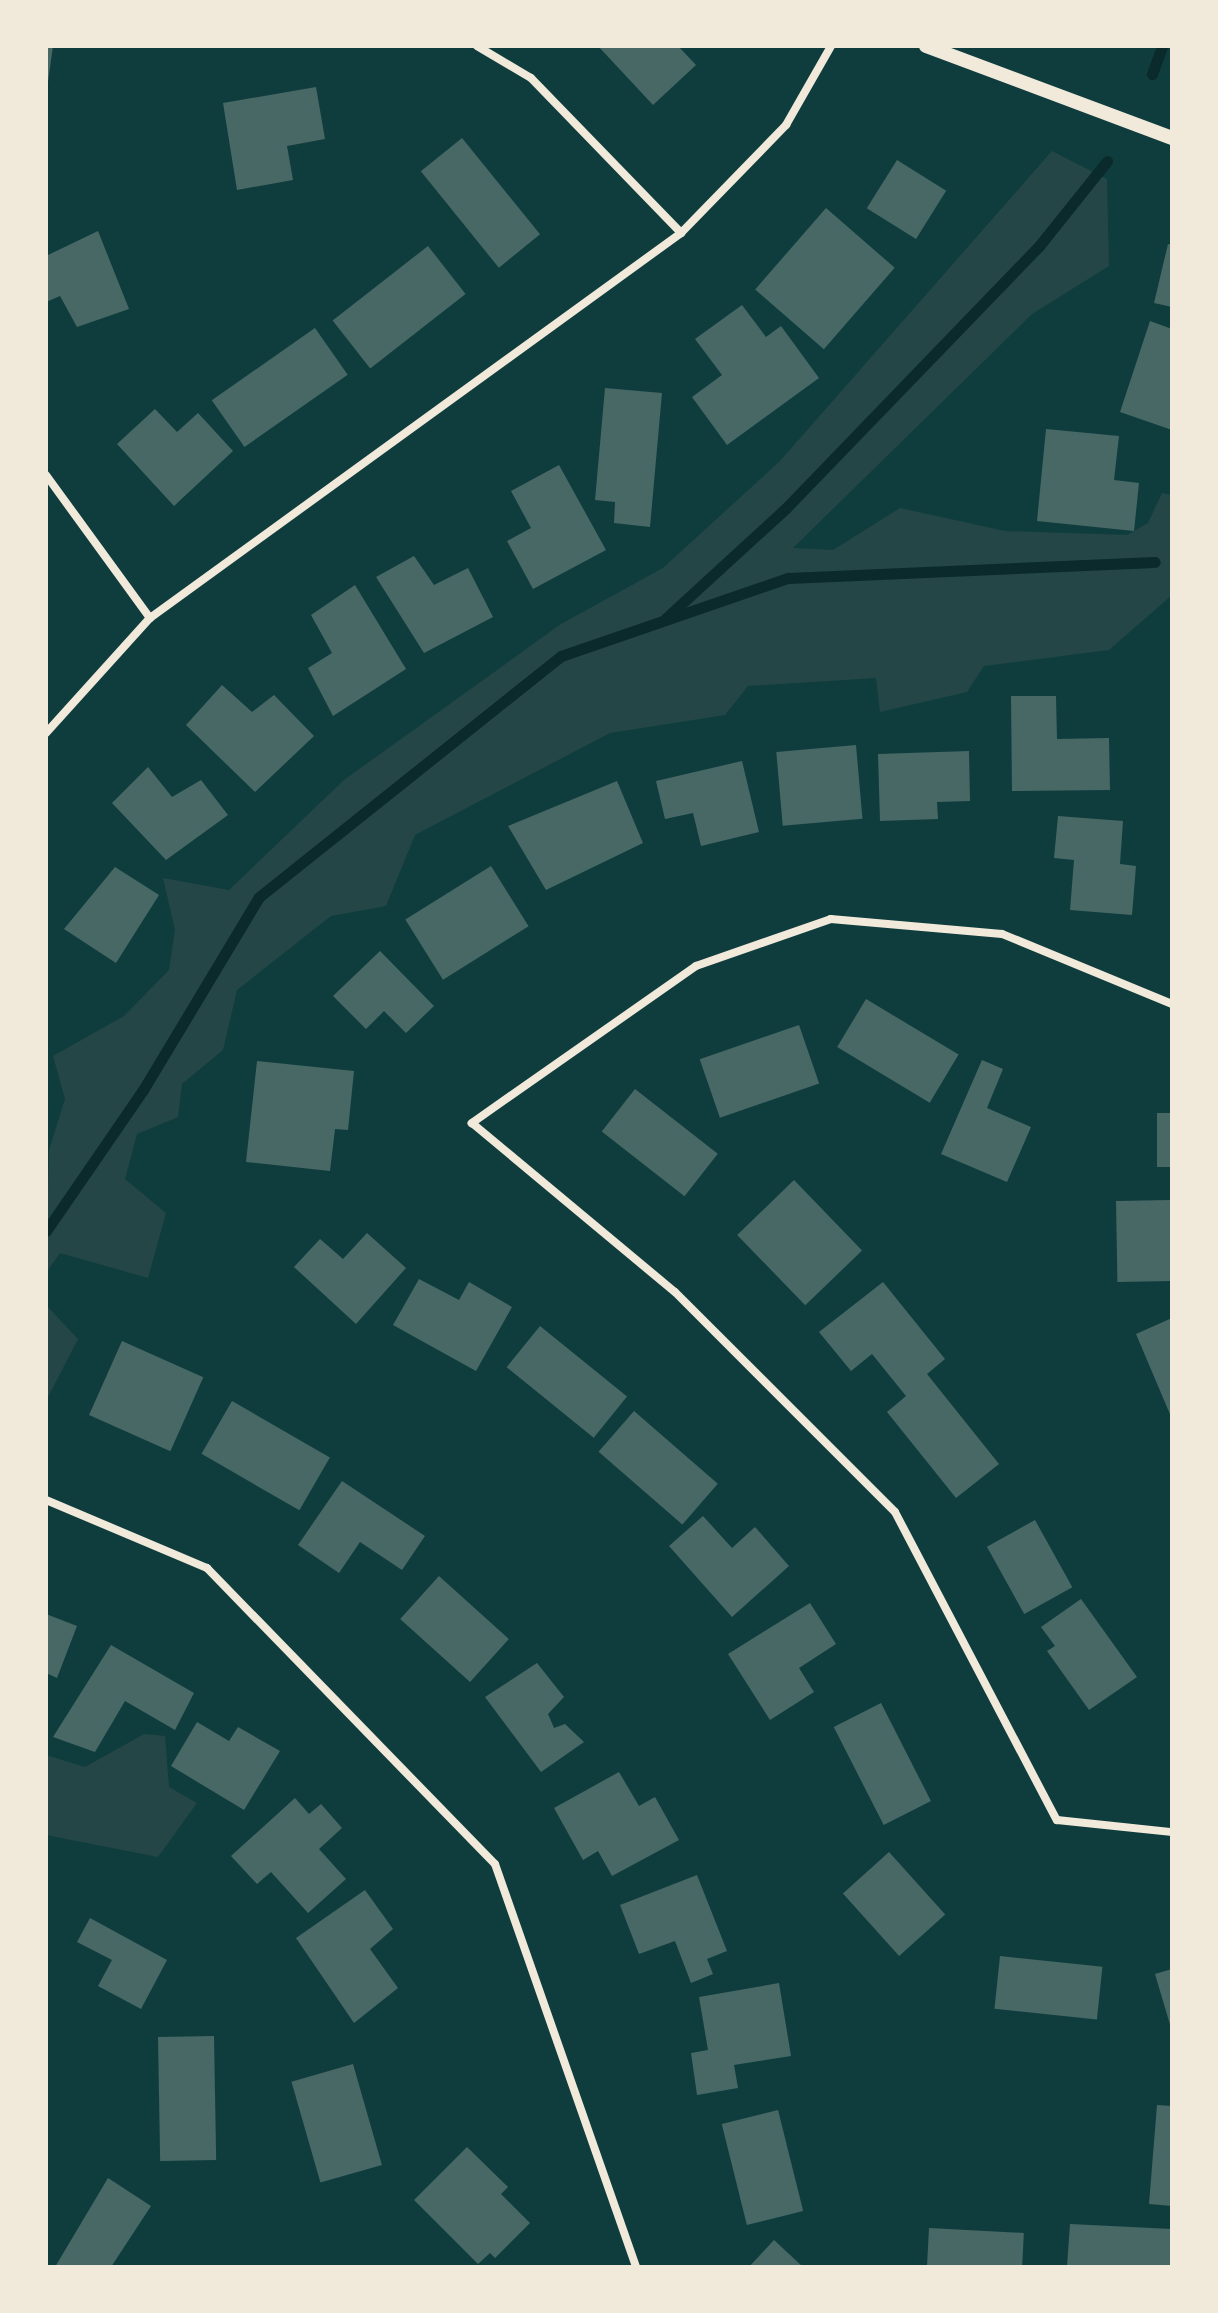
<!DOCTYPE html>
<style>
body{margin:0}
#map{position:relative;width:1218px;height:2313px;overflow:hidden;background:#0f3d3e;font-family:Raleway,sans-serif}
div>[style]{position:absolute}
.green>*{inset:0;background:#244646}
.stream>*{height:11px;margin:-5.5px;padding:0 5.5px;transform-origin:5.5px;border-radius:5.5px;background:#0a2a2b}
.building>*{inset:0;background:#486865;transform-origin:0 0}
.minor>*{height:8px;margin:-4px;padding:0 4px;transform-origin:4px;border-radius:4px;background:#f1e9da}
.tertiary>*{height:14px;margin:-7px;padding:0 7px;transform-origin:7px;border-radius:7px;background:#f1e9da}
span{translate:-50% -50%;white-space:nowrap;text-align:center;line-height:1.15;-webkit-text-stroke:8px #f1e9da;paint-order:stroke}
.frame{position:absolute;inset:0;border:48px solid #f1e9da;pointer-events:none}
</style>
<div id="map">
<div class="green">
<i style="clip-path:polygon(1052px 151px,1107px 179px,1109px 266px,1032px 314px,793px 548px,833px 550px,900px 508px,1005px 531px,1127px 535px,1148px 523px,1162px 493px,1172px 495px,1172px 595px,1109px 650px,984px 666px,967px 692px,880px 712px,876px 678px,748px 686px,725px 715px,610px 733px,415px 835px,386px 906px,331px 916px,237px 990px,223px 1050px,182px 1084px,178px 1117px,137px 1134px,125px 1179px,166px 1213px,148px 1278px,60px 1253px,46px 1273px,49px 1150px,65px 1099px,53px 1056px,124px 1016px,169px 970px,175px 930px,163px 878px,229px 890px,344px 780px,561px 624px,663px 568px,780px 461px)"></i>
<i style="clip-path:polygon(46px 1305px,78px 1339px,46px 1401px)"></i>
<i style="clip-path:polygon(144px 1734px,165px 1736px,169px 1787px,197px 1803px,158px 1857px,46px 1835px,46px 1755px,85px 1767px)"></i>
</div>
<div class="stream">
<i style="left:1152px;top:74px;width:30px;rotate:-70deg"></i>
<i style="left:666px;top:618px;width:163px;rotate:-42.5deg"></i>
<i style="left:786px;top:508px;width:364px;rotate:-46deg"></i>
<i style="left:1039px;top:246px;width:109px;rotate:-51.3deg"></i>
<i style="left:46px;top:1231px;width:171px;rotate:-55.5deg"></i>
<i style="left:143px;top:1090px;width:225px;rotate:-59deg"></i>
<i style="left:259px;top:897px;width:386px;rotate:-38.6deg"></i>
<i style="left:561px;top:656px;width:240px;rotate:-19deg"></i>
<i style="left:788px;top:578px;width:367px;rotate:-2.5deg"></i>
</div>
<div class="building">
<i style="clip-path:polygon(46px 46px,53px 46px,48px 82px,46px 82px)"></i>
<i style="clip-path:polygon(598px 46px,678px 46px,696px 65px,653px 105px)"></i>
<i style="clip-path:polygon(316px 87px,325px 139px,287px 146px,293px 180px,237px 190px,223px 103px)"></i>
<i style="left:462px;top:138px;width:124px;height:53px;rotate:51deg"></i>
<i style="left:897px;top:160px;width:58px;height:57px;rotate:32deg"></i>
<i style="left:826px;top:208px;width:91px;height:108px;rotate:41deg"></i>
<i style="clip-path:polygon(98px 231px,129px 309px,77px 327px,60px 296px,46px 302px,46px 256px)"></i>
<i style="clip-path:polygon(1168px 244px,1172px 245px,1172px 307px,1154px 303px)"></i>
<i style="left:428px;top:246px;width:61px;height:121px;rotate:52deg"></i>
<i style="clip-path:polygon(742px 305px,766px 337px,781px 326px,819px 378px,727px 445px,692px 397px,722px 375px,695px 339px)"></i>
<i style="clip-path:polygon(1150px 321px,1172px 329px,1172px 430px,1120px 412px)"></i>
<i style="left:315px;top:328px;width:57px;height:126px;rotate:55deg"></i>
<i style="clip-path:polygon(605px 388px,662px 393px,650px 527px,614px 523px,615px 502px,595px 500px)"></i>
<i style="clip-path:polygon(155px 409px,177px 432px,198px 413px,233px 451px,174px 506px,117px 444px)"></i>
<i style="clip-path:polygon(1046px 429px,1119px 436px,1114px 480px,1139px 483px,1134px 531px,1037px 521px)"></i>
<i style="clip-path:polygon(559px 465px,606px 550px,533px 589px,507px 541px,531px 528px,511px 491px)"></i>
<i style="clip-path:polygon(414px 556px,434px 585px,468px 568px,493px 617px,424px 653px,376px 577px)"></i>
<i style="clip-path:polygon(355px 585px,406px 669px,333px 716px,308px 668px,332px 653px,311px 615px)"></i>
<i style="clip-path:polygon(222px 685px,252px 712px,274px 695px,314px 736px,255px 792px,186px 725px)"></i>
<i style="clip-path:polygon(1011px 696px,1056px 696px,1057px 739px,1109px 738px,1110px 790px,1012px 791px)"></i>
<i style="left:856px;top:745px;width:74px;height:80px;rotate:85deg"></i>
<i style="clip-path:polygon(969px 751px,970px 801px,937px 802px,938px 819px,880px 821px,878px 754px)"></i>
<i style="clip-path:polygon(742px 761px,759px 832px,701px 846px,693px 813px,665px 819px,656px 781px)"></i>
<i style="clip-path:polygon(148px 767px,172px 797px,201px 780px,228px 815px,166px 860px,112px 803px)"></i>
<i style="clip-path:polygon(617px 781px,643px 843px,546px 890px,508px 826px)"></i>
<i style="clip-path:polygon(1058px 816px,1123px 821px,1120px 864px,1136px 866px,1132px 915px,1070px 910px,1074px 860px,1054px 858px)"></i>
<i style="left:491px;top:866px;width:71px;height:101px;rotate:58deg"></i>
<i style="clip-path:polygon(115px 867px,159px 895px,116px 963px,64px 929px)"></i>
<i style="clip-path:polygon(380px 951px,434px 1006px,406px 1033px,384px 1011px,366px 1029px,333px 996px)"></i>
<i style="left:866px;top:999px;width:108px;height:56px;rotate:31deg"></i>
<i style="left:799px;top:1025px;width:62px;height:105px;rotate:71deg"></i>
<i style="clip-path:polygon(982px 1060px,1003px 1069px,987px 1108px,1031px 1127px,1007px 1182px,941px 1154px)"></i>
<i style="clip-path:polygon(257px 1061px,354px 1071px,348px 1130px,335px 1129px,330px 1171px,246px 1162px)"></i>
<i style="left:635px;top:1089px;width:105px;height:54px;rotate:38deg"></i>
<i style="left:1157px;top:1113px;width:15px;height:54px"></i>
<i style="left:794px;top:1180px;width:98px;height:79px;rotate:46deg"></i>
<i style="left:1170px;top:1200px;width:81px;height:54px;rotate:89deg"></i>
<i style="clip-path:polygon(367px 1233px,406px 1268px,356px 1324px,294px 1267px,320px 1239px,343px 1259px)"></i>
<i style="clip-path:polygon(419px 1279px,459px 1300px,469px 1282px,512px 1307px,476px 1371px,393px 1325px)"></i>
<i style="clip-path:polygon(883px 1282px,945px 1359px,927px 1374px,999px 1464px,956px 1498px,887px 1412px,906px 1396px,872px 1354px,851px 1371px,819px 1332px)"></i>
<i style="clip-path:polygon(1172px 1318px,1172px 1419px,1136px 1334px)"></i>
<i style="left:540px;top:1326px;width:112px;height:53px;rotate:39deg"></i>
<i style="left:122px;top:1341px;width:89px;height:81px;rotate:24deg"></i>
<i style="left:232px;top:1401px;width:113px;height:61px;rotate:30deg"></i>
<i style="left:634px;top:1411px;width:111px;height:54px;rotate:41deg"></i>
<i style="clip-path:polygon(342px 1481px,425px 1536px,402px 1570px,360px 1542px,339px 1573px,298px 1545px)"></i>
<i style="clip-path:polygon(703px 1516px,732px 1548px,755px 1527px,789px 1566px,732px 1617px,669px 1546px)"></i>
<i style="left:1035px;top:1520px;width:77px;height:55px;rotate:61deg"></i>
<i style="left:439px;top:1576px;width:94px;height:58px;rotate:42deg"></i>
<i style="clip-path:polygon(1081px 1599px,1137px 1677px,1089px 1710px,1047px 1651px,1055px 1646px,1041px 1627px)"></i>
<i style="clip-path:polygon(810px 1603px,836px 1644px,799px 1668px,814px 1692px,770px 1720px,728px 1654px)"></i>
<i style="clip-path:polygon(46px 1614px,77px 1626px,57px 1678px,46px 1673px)"></i>
<i style="clip-path:polygon(111px 1645px,194px 1693px,175px 1730px,125px 1701px,95px 1752px,53px 1737px)"></i>
<i style="clip-path:polygon(537px 1663px,564px 1697px,548px 1714px,554px 1728px,565px 1724px,584px 1742px,541px 1772px,485px 1697px)"></i>
<i style="left:881px;top:1703px;width:110px;height:53px;rotate:63deg"></i>
<i style="clip-path:polygon(197px 1722px,229px 1741px,238px 1727px,280px 1751px,244px 1810px,171px 1766px)"></i>
<i style="clip-path:polygon(619px 1772px,639px 1806px,655px 1797px,679px 1840px,612px 1876px,598px 1851px,583px 1860px,554px 1808px)"></i>
<i style="clip-path:polygon(295px 1798px,309px 1814px,321px 1804px,342px 1828px,319px 1849px,346px 1879px,308px 1913px,271px 1872px,257px 1884px,231px 1856px)"></i>
<i style="left:889px;top:1852px;width:84px;height:62px;rotate:48deg"></i>
<i style="clip-path:polygon(697px 1875px,727px 1951px,707px 1959px,713px 1974px,691px 1983px,675px 1941px,639px 1954px,620px 1905px)"></i>
<i style="clip-path:polygon(365px 1890px,393px 1929px,370px 1949px,398px 1988px,354px 2023px,296px 1938px)"></i>
<i style="clip-path:polygon(90px 1918px,167px 1960px,141px 2009px,98px 1986px,112px 1960px,77px 1942px)"></i>
<i style="left:1000px;top:1956px;width:103px;height:53px;rotate:6deg"></i>
<i style="clip-path:polygon(1172px 1969px,1172px 2028px,1171px 2028px,1155px 1974px)"></i>
<i style="clip-path:polygon(779px 1983px,791px 2056px,734px 2065px,738px 2088px,697px 2095px,691px 2053px,708px 2050px,699px 1997px)"></i>
<i style="left:214px;top:2036px;width:124px;height:56px;rotate:89deg"></i>
<i style="left:353px;top:2064px;width:105px;height:64px;rotate:74deg"></i>
<i style="clip-path:polygon(1157px 2105px,1172px 2106px,1172px 2206px,1149px 2204px)"></i>
<i style="left:778px;top:2110px;width:104px;height:58px;rotate:76deg"></i>
<i style="clip-path:polygon(467px 2147px,508px 2187px,501px 2194px,530px 2223px,495px 2258px,490px 2253px,478px 2264px,414px 2200px)"></i>
<i style="clip-path:polygon(108px 2178px,151px 2206px,111px 2267px,55px 2267px)"></i>
<i style="clip-path:polygon(1070px 2224px,1172px 2229px,1172px 2267px,1067px 2267px)"></i>
<i style="left:929px;top:2228px;width:95px;height:39px;rotate:3deg"></i>
<i style="clip-path:polygon(774px 2240px,803px 2267px,749px 2267px)"></i>
</div>
<div class="minor">
<i style="left:477px;top:46px;width:63px;rotate:30.7deg"></i>
<i style="left:531px;top:78px;width:216px;rotate:45.9deg"></i>
<i style="left:46px;top:475px;width:177px;rotate:54deg"></i>
<i style="left:46px;top:733px;width:155px;rotate:-47.9deg"></i>
<i style="left:150px;top:618px;width:656px;rotate:-35.94deg"></i>
<i style="left:681px;top:233px;width:151px;rotate:-45.8deg"></i>
<i style="left:786px;top:125px;width:91px;rotate:-60.3deg"></i>
<i style="left:1172px;top:1004px;width:184px;rotate:-157.6deg"></i>
<i style="left:1002px;top:934px;width:172px;rotate:-175deg"></i>
<i style="left:831px;top:919px;width:143px;rotate:160.8deg"></i>
<i style="left:696px;top:966px;width:274px;rotate:145deg"></i>
<i style="left:472px;top:1123px;width:264px;rotate:39.8deg"></i>
<i style="left:675px;top:1292px;width:311px;rotate:45deg"></i>
<i style="left:895px;top:1512px;width:348px;rotate:62.3deg"></i>
<i style="left:1057px;top:1820px;width:116px;rotate:6deg"></i>
<i style="left:46px;top:1500px;width:175px;rotate:22.9deg"></i>
<i style="left:207px;top:1568px;width:413px;rotate:45.8deg"></i>
<i style="left:495px;top:1864px;width:427px;rotate:70.7deg"></i>
</div>
<div class="tertiary">
<i style="left:926px;top:46px;width:263px;rotate:20.5deg"></i>
</div>
<div class="frame"></div>
</div>
